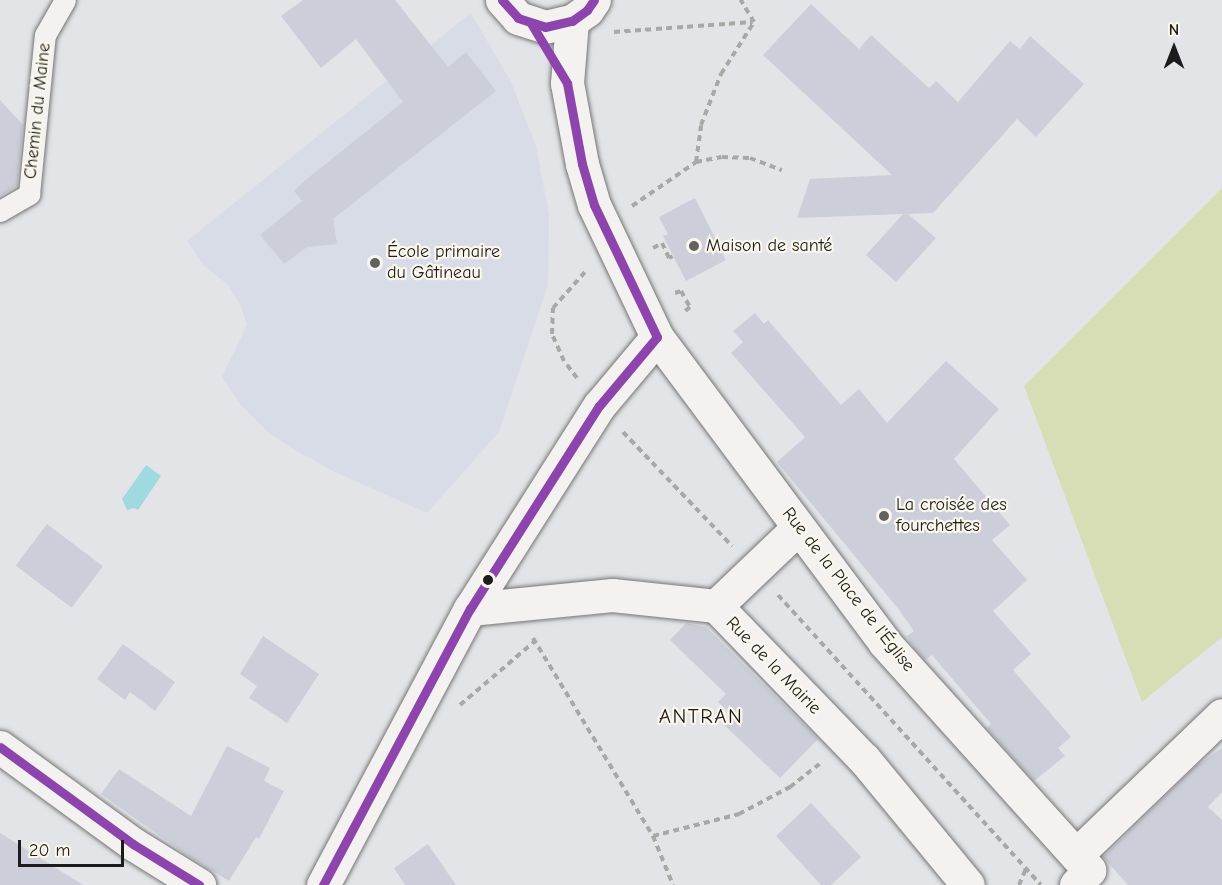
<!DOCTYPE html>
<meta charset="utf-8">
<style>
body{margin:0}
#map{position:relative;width:1222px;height:885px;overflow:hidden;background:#e3e4e7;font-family:"Comic Neue",sans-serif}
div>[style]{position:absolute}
.built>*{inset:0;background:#d8dce7}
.green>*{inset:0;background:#d7ddb4}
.water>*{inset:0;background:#a0dae0}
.building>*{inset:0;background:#cccfd9;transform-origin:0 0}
.path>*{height:4px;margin-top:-2px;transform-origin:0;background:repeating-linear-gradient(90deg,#a9a8a7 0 6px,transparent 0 10.5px)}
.roads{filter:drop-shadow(0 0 2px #767677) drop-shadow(0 0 2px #767677)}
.lane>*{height:21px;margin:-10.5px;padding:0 10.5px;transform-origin:10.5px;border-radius:10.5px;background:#f3f2f0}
.street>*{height:33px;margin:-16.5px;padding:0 16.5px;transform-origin:16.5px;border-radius:16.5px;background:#f3f2f0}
.secondary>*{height:33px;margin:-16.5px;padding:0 16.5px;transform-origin:16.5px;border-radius:16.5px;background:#f3f2f0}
.bus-1>*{height:9px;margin:-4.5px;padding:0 4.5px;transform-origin:4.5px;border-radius:4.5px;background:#8e44ad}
.dots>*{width:16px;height:16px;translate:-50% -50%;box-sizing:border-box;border:3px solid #fbf7ec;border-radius:50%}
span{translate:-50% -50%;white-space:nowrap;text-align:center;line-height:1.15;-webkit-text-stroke:4.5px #fbf7ec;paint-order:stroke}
.street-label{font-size:18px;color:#1c1c1c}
.poi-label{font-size:18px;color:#1c1c1c}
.left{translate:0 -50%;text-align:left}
.quarter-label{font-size:21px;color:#1c1c1c;letter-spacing:1.5px}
.north{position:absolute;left:1144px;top:18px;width:60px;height:60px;-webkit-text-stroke:4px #fbf7ec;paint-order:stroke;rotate:0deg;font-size:16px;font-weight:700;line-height:24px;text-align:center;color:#1c1c1c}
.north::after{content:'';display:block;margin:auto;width:21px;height:27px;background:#1c1c1c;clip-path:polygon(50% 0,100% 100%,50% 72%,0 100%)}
.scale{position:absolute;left:18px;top:840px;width:106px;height:27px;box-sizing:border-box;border:3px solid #1c1c1c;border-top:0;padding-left:8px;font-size:18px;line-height:21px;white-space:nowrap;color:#1c1c1c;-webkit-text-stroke:4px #fbf7ec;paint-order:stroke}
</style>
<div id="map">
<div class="built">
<i style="clip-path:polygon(471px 13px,511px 82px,536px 146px,549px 214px,548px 285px,499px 432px,427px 513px,333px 471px,290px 447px,270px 434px,241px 405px,222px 377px,247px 325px,240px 304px,227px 284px,204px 266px,187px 241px)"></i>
</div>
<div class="green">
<i style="clip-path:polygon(1222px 188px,1222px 637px,1142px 702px,1024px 386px)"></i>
</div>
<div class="water">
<i style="clip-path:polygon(146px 465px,161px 476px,138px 510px,134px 508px,127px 510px,122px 499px)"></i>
</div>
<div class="building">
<i style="clip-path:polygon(303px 0,395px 0,448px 67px,466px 52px,496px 91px,333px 219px,337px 244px,307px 247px,284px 264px,260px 235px,302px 201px,294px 191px,303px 182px,403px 102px,356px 39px,321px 68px,281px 16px)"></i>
<i style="clip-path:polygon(811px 4px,859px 49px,871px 35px,929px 88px,936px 81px,958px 102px,1010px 41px,1020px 49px,1030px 36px,1084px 84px,1036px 137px,1017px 119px,933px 213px,908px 214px,936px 238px,896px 282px,866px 255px,903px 214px,797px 218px,810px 179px,892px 175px,763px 55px)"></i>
<i style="clip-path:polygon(0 100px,23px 125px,17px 186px,0 196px)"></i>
<i style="clip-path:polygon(695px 198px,726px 260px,686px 281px,663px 236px,668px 234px,659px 217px)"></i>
<i style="clip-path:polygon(755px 313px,764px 324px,768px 320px,841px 405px,859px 389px,887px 423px,946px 361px,999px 409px,954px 459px,1010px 525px,992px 540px,1027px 580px,993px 611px,1031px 654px,1013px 670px,1071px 737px,1058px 748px,1065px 756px,1034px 781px,987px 728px,991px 724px,932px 655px,925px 660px,914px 648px,907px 636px,914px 631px,896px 606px,777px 462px,805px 437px,731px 353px,743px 342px,733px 331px)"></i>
<i style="left:47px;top:524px;width:70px;height:52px;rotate:37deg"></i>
<i style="clip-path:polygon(686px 623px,706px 627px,818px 739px,780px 778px,722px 723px,731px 714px,718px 702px,726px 694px,670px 640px)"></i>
<i style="clip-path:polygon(263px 636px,319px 674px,287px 723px,249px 698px,257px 686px,240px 674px)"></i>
<i style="clip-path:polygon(123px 644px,175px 682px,155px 711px,130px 692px,125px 700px,97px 679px)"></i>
<i style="clip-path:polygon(227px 746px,270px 768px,264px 781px,284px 791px,259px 839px,256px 837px,229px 881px,191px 858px,101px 794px,119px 769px,191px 816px)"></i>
<i style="clip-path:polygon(1222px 748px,1222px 792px,1208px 807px,1222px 820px,1222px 885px,1128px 885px,1103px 857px,1196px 766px)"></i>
<i style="clip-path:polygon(811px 803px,861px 857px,831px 885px,821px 885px,776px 836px)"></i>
<i style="clip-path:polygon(0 833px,83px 885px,0 885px)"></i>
<i style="clip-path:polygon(428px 844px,456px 885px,405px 885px,394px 868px)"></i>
</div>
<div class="path">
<i style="left:614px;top:32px;width:139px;rotate:-4.1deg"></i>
<i style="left:696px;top:162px;width:37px;rotate:-82deg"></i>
<i style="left:701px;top:125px;width:55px;rotate:-68.6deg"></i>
<i style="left:721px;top:74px;width:62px;rotate:-57.6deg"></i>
<i style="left:754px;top:22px;width:26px;rotate:-121deg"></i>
<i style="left:632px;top:206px;width:78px;rotate:-34.5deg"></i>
<i style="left:696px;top:162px;width:26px;rotate:-11deg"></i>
<i style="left:722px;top:157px;width:28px;rotate:2deg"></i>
<i style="left:750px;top:158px;width:34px;rotate:21deg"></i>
<i style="left:653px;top:248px;width:10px;rotate:-29deg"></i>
<i style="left:662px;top:243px;width:17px;rotate:65deg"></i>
<i style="left:669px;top:258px;width:4px;rotate:-27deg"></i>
<i style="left:675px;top:293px;width:6px;rotate:-18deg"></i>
<i style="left:681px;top:291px;width:18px;rotate:61deg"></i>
<i style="left:690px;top:307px;width:8px;rotate:140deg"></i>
<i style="left:577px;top:378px;width:21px;rotate:-127deg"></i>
<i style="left:564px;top:361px;width:30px;rotate:-114deg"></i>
<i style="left:552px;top:334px;width:26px;rotate:-88deg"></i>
<i style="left:553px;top:308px;width:50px;rotate:-48.3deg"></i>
<i style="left:623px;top:432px;width:158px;rotate:46.3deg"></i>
<i style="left:778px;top:595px;width:391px;rotate:47.8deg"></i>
<i style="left:533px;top:638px;width:232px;rotate:58.8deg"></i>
<i style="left:653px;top:836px;width:53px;rotate:67.8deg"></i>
<i style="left:460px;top:705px;width:99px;rotate:-40.5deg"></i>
<i style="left:653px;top:836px;width:89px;rotate:-14.3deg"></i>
<i style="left:739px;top:814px;width:58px;rotate:-27.9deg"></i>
<i style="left:790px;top:787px;width:39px;rotate:-38deg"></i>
<i style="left:1019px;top:885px;width:21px;rotate:-67deg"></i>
</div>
<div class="roads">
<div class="lane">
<i style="left:0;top:211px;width:34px;rotate:-30deg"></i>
<i style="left:29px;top:194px;width:160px;rotate:-84.3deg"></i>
<i style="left:45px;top:35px;width:40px;rotate:-60.3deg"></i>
</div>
<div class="street">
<i style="left:502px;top:0;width:24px;rotate:48deg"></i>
<i style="left:518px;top:18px;width:28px;rotate:18deg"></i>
<i style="left:545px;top:27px;width:28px;rotate:-13deg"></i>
<i style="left:572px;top:21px;width:19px;rotate:-36deg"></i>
<i style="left:587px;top:10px;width:12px;rotate:-55deg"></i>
<i style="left:657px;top:337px;width:380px;rotate:53.3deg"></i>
<i style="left:884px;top:642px;width:307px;rotate:48deg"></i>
<i style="left:1089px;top:870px;width:20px;rotate:131deg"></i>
<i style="left:716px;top:606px;width:113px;rotate:-43.6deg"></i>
<i style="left:470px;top:609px;width:143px;rotate:-5.6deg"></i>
<i style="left:612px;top:595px;width:105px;rotate:6deg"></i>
<i style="left:716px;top:606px;width:213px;rotate:46deg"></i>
<i style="left:864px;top:759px;width:163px;rotate:50.5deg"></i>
<i style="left:1076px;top:855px;width:202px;rotate:-43.8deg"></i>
<i style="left:323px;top:885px;width:313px;rotate:-62deg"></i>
<i style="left:470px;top:609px;width:241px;rotate:-57.6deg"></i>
<i style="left:599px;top:406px;width:90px;rotate:-50deg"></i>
<i style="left:657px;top:337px;width:146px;rotate:-115.5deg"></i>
<i style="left:594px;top:205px;width:43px;rotate:-106.3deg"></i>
<i style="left:582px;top:164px;width:82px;rotate:-100.5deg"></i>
<i style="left:567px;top:83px;width:62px;rotate:-85.4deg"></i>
</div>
<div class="secondary">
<i style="left:0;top:747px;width:165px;rotate:36.1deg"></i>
<i style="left:133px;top:844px;width:78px;rotate:31.8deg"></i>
</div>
</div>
<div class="bus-1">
<i style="left:502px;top:0;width:24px;rotate:48deg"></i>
<i style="left:518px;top:18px;width:28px;rotate:18deg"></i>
<i style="left:545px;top:27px;width:28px;rotate:-13deg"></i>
<i style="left:572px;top:21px;width:19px;rotate:-36deg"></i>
<i style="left:587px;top:10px;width:12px;rotate:-55deg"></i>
<i style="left:0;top:747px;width:165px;rotate:36.1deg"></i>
<i style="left:133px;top:844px;width:78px;rotate:31.8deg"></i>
<i style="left:323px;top:885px;width:313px;rotate:-62deg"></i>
<i style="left:470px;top:609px;width:241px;rotate:-57.6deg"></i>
<i style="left:599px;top:406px;width:90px;rotate:-50deg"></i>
<i style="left:657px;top:337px;width:146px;rotate:-115.5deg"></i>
<i style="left:594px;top:205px;width:43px;rotate:-106.3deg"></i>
<i style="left:582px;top:164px;width:82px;rotate:-100.5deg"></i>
<i style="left:567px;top:83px;width:68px;rotate:-121.1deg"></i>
</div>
<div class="dots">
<i style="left:694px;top:246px;background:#626263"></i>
<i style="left:375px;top:263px;background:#626263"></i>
<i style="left:884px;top:516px;background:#626263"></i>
<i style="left:488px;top:580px;background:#1c1c1c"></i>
</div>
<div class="street-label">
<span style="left:38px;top:111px;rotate:-84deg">Chemin du Maine</span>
<span style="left:848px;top:590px;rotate:52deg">Rue de la Place de l'Église</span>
<span style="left:773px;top:666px;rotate:46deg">Rue de la Mairie</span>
</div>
<div class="poi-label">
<span class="left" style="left:706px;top:246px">Maison de santé</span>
<span class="left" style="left:387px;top:263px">École primaire<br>du Gâtineau</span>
<span class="left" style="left:896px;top:516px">La croisée des<br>fourchettes</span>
</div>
<div class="quarter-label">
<span style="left:701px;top:716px">ANTRAN</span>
</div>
<div class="north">N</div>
<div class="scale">20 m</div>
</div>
